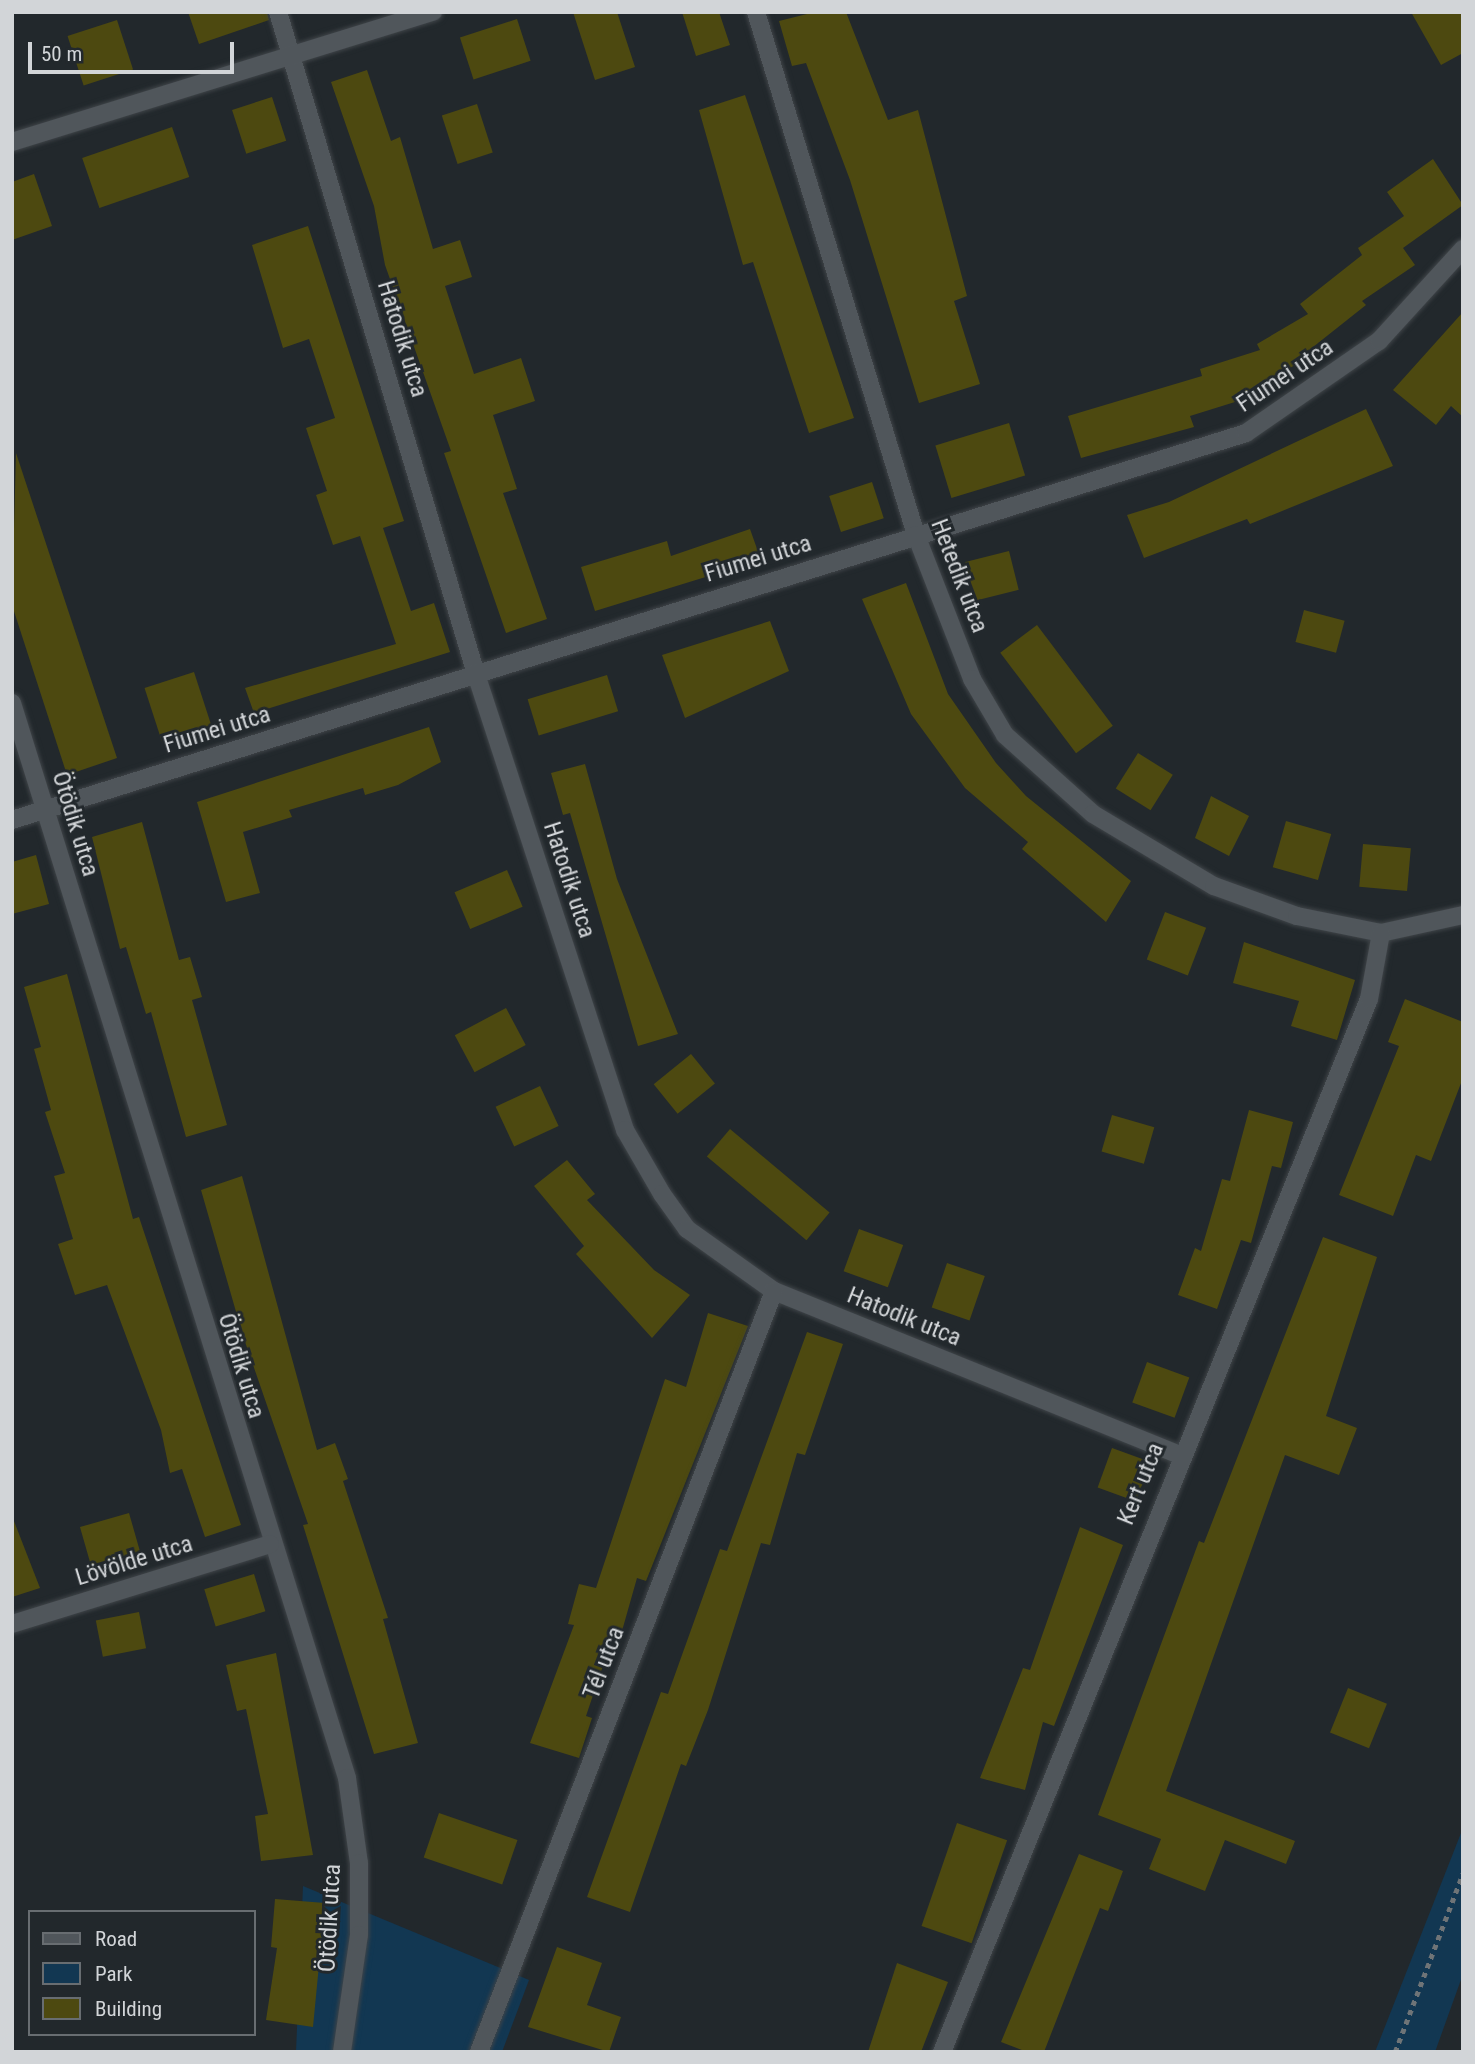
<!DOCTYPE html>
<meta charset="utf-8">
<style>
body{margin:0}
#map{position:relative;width:1475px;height:2064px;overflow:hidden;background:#22282c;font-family:"Roboto Condensed",sans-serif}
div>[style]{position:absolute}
.green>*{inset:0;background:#123752}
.building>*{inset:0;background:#4d4910;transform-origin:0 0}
.path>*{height:4.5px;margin-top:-2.25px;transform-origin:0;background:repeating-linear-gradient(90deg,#6f7477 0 5px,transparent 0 10px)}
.roads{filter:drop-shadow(0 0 2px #3f4448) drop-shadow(0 0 2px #3f4448)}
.minor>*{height:18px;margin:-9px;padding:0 9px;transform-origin:9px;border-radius:9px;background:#50565b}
span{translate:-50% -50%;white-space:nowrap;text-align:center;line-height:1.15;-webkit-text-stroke:6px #22282c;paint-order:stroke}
.street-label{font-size:24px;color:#d2d5d8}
.frame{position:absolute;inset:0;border:14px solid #d2d5d8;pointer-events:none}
.legend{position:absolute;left:28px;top:1910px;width:228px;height:126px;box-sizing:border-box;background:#22282c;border:2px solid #686d71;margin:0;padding:9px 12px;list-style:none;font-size:21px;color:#d2d5d8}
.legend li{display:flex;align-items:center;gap:14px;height:35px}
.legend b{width:35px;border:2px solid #686d71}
.scale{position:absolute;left:28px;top:42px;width:206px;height:32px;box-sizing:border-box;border:4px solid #d2d5d8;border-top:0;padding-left:9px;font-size:21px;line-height:24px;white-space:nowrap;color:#d2d5d8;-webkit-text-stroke:5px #22282c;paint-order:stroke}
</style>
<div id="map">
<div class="green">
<i style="clip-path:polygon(1463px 1828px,1463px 1974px,1435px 2052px,1375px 2052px)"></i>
<i style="clip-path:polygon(303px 1886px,529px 1980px,502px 2052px,296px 2052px)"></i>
</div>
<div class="building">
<i style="clip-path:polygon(188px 12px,267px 12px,269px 20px,199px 44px)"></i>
<i style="clip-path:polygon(573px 12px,617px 12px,635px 67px,595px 80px)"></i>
<i style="clip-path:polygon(682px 12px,719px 12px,730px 45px,696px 56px)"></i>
<i style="clip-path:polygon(815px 12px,846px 12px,888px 120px,918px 110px,967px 296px,954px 301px,980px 384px,919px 403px,850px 180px,806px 63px,792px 66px,779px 21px)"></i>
<i style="clip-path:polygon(1411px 12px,1463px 12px,1463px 53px,1441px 65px)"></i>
<i style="left:517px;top:19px;width:44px;height:60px;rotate:72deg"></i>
<i style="left:117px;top:20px;width:52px;height:52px;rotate:72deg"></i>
<i style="clip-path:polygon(367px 70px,391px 141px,400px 137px,433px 249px,460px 240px,472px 277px,445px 286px,474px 374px,521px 358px,535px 401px,493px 415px,517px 489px,503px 493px,547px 619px,506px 633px,444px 453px,451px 451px,385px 265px,374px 206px,331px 82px)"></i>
<i style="clip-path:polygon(745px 95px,854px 418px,809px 433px,753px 262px,743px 265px,699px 110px)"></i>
<i style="left:272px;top:97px;width:46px;height:42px;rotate:72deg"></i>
<i style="left:477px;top:104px;width:51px;height:37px;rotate:72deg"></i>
<i style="left:172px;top:127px;width:53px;height:95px;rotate:71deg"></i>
<i style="clip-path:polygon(1433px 159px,1463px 205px,1403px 248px,1415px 265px,1362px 301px,1366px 305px,1308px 351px,1311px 356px,1249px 391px,1251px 397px,1190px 416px,1194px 427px,1081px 458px,1068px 416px,1202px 376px,1200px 369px,1260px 350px,1257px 344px,1308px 314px,1300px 304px,1362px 255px,1358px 248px,1404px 216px,1387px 192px)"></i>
<i style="clip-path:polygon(34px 174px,52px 226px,12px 240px,12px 182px)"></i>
<i style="clip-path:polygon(308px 226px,404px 521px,383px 528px,411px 611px,434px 603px,450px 652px,254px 713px,245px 688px,396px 644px,360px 536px,333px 545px,316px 495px,327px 491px,306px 428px,335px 418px,309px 339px,283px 348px,252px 245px)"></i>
<i style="clip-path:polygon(1463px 312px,1463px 417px,1451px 406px,1436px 425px,1393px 390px)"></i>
<i style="clip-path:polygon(1366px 409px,1393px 466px,1250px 524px,1247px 519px,1144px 558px,1127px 515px,1169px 502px)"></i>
<i style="left:1009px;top:423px;width:55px;height:77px;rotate:73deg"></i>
<i style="clip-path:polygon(16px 453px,117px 758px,67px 775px,12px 605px)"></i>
<i style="left:872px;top:482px;width:38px;height:45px;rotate:72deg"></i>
<i style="clip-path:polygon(750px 529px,761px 560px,595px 611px,581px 567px,667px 541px,671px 556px)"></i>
<i style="left:1009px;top:551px;width:40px;height:45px;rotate:76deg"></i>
<i style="clip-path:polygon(906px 583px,948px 694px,996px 763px,1026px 796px,1131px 881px,1106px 922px,1022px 849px,1028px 842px,965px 788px,911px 714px,862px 599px)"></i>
<i style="left:1304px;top:610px;width:42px;height:33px;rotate:15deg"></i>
<i style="clip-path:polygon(770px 621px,789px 671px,685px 718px,662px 655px)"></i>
<i style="left:1037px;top:625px;width:126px;height:46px;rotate:53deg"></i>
<i style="left:194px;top:672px;width:58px;height:52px;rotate:72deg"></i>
<i style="left:607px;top:675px;width:38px;height:83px;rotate:73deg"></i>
<i style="clip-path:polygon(429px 727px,441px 762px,398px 785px,365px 795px,363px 788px,289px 810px,292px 817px,243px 832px,260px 893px,226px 902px,197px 802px)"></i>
<i style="left:1138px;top:753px;width:41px;height:42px;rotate:32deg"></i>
<i style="clip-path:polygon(585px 764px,617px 879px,678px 1034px,638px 1046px,570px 813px,563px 815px,551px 773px)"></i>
<i style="clip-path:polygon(1211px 796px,1249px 816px,1229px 856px,1195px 838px)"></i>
<i style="left:1286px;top:821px;width:47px;height:48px;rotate:16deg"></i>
<i style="clip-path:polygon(142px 822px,179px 960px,190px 957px,202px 997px,192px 1000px,227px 1125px,186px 1137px,151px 1012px,146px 1014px,126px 947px,120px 949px,92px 837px)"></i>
<i style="left:1363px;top:844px;width:48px;height:43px;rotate:5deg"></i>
<i style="clip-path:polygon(36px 855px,49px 904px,12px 914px,12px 862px)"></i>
<i style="left:507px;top:870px;width:40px;height:57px;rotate:67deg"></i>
<i style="left:1165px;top:912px;width:44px;height:51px;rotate:21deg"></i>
<i style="clip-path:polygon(1244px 942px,1355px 980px,1337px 1040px,1291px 1026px,1299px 1001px,1233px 983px)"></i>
<i style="clip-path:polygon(67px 974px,133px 1219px,139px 1217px,241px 1525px,205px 1537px,182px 1469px,170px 1473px,161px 1430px,107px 1285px,75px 1295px,58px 1244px,73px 1239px,54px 1176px,65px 1173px,45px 1112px,51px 1110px,34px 1049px,41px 1047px,24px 987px)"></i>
<i style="clip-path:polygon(1405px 999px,1463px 1022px,1463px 1078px,1431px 1161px,1416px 1155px,1393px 1216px,1339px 1195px,1399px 1046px,1388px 1042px)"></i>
<i style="left:506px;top:1008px;width:42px;height:58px;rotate:62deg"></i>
<i style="left:691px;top:1054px;width:38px;height:48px;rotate:51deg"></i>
<i style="left:540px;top:1086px;width:44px;height:49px;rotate:65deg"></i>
<i style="clip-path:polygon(1249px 1110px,1293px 1122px,1281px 1168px,1272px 1166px,1251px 1243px,1241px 1240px,1217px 1309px,1178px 1295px,1195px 1248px,1201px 1251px,1222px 1179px,1230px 1181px)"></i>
<i style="left:1112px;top:1115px;width:44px;height:38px;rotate:16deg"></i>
<i style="left:730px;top:1129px;width:130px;height:36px;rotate:40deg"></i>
<i style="clip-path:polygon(567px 1160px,595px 1194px,587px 1200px,654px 1270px,690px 1295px,652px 1338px,576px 1254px,584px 1246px,534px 1186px)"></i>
<i style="clip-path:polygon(242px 1176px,317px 1450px,335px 1443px,348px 1479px,343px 1481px,388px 1618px,383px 1619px,418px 1743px,374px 1754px,303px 1525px,308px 1524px,243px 1336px,201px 1190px)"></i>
<i style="left:859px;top:1229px;width:47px;height:45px;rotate:20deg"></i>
<i style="clip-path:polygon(1323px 1237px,1377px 1257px,1326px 1416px,1357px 1428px,1339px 1475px,1285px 1455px,1166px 1791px,1295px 1841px,1286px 1864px,1225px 1840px,1205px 1891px,1149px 1869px,1161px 1839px,1098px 1815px,1199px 1541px,1204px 1543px)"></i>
<i style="left:947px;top:1263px;width:40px;height:47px;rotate:19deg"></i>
<i style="clip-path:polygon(708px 1313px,748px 1326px,646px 1581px,637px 1578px,620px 1638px,613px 1636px,586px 1716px,592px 1718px,579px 1758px,530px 1743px,574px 1625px,568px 1624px,579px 1584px,596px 1588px,665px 1379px,686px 1387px)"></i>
<i style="clip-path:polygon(807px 1332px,843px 1344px,805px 1455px,797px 1453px,770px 1545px,761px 1543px,708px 1710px,686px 1766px,681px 1764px,630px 1912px,587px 1897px,661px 1692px,668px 1694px,720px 1549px,727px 1551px)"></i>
<i style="left:1147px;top:1362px;width:45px;height:43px;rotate:20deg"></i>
<i style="left:1112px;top:1448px;width:41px;height:42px;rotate:20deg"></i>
<i style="left:129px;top:1513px;width:40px;height:51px;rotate:74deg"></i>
<i style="clip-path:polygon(12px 1516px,40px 1588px,12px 1597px)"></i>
<i style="clip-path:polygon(1080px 1527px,1123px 1545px,1054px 1726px,1043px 1722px,1025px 1790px,980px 1778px,1023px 1668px,1030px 1670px)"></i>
<i style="left:254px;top:1574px;width:39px;height:52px;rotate:73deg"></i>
<i style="left:139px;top:1612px;width:37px;height:44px;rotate:79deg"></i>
<i style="clip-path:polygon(276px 1653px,313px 1855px,261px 1861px,255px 1816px,268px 1814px,246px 1709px,237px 1711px,226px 1665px)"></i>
<i style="left:1348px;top:1688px;width:42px;height:48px;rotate:22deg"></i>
<i style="left:439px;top:1813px;width:83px;height:47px;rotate:19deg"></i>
<i style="left:957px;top:1823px;width:53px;height:109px;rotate:19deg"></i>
<i style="clip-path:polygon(1079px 1854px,1123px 1871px,1108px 1911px,1100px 1908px,1044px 2052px,1027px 2052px,1001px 2042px)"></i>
<i style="clip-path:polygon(275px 1899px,325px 1903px,313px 2027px,266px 2020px,277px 1948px,271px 1947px)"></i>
<i style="clip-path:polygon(557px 1947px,602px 1963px,587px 2005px,621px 2017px,609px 2052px,528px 2027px)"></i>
<i style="clip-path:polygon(897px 1963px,948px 1982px,921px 2052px,868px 2052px)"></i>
</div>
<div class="path">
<i style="left:1395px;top:2052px;width:191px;rotate:-69.2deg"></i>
</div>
<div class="roads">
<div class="minor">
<i style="left:278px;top:12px;width:691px;rotate:73.35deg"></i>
<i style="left:476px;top:674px;width:480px;rotate:71.9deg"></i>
<i style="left:625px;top:1130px;width:74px;rotate:60deg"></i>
<i style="left:662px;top:1194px;width:43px;rotate:54.5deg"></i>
<i style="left:687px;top:1229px;width:107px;rotate:35.5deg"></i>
<i style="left:774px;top:1291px;width:437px;rotate:22deg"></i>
<i style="left:756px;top:12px;width:547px;rotate:72.99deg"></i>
<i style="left:916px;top:535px;width:155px;rotate:68.7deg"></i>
<i style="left:972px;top:679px;width:65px;rotate:59.5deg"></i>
<i style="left:1005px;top:735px;width:118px;rotate:41.9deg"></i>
<i style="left:1093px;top:814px;width:141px;rotate:30.8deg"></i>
<i style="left:1214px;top:886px;width:88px;rotate:19.9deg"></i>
<i style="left:1297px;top:916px;width:86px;rotate:11.4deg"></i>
<i style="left:1381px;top:933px;width:84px;rotate:-12.4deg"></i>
<i style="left:12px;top:142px;width:441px;rotate:-17.2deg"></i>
<i style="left:12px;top:703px;width:1126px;rotate:72.69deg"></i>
<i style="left:347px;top:1778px;width:86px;rotate:82deg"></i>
<i style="left:359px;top:1863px;width:72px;rotate:90deg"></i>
<i style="left:359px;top:1935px;width:118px;rotate:98.3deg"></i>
<i style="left:12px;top:820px;width:1293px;rotate:-17.41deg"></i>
<i style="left:1246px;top:433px;width:162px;rotate:-34.7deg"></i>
<i style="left:1379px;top:341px;width:125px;rotate:-47.6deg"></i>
<i style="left:12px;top:1624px;width:270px;rotate:-17.2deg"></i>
<i style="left:479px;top:2052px;width:816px;rotate:-68.81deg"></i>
<i style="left:942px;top:2052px;width:1136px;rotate:-67.93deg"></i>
<i style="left:1369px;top:999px;width:67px;rotate:-79.7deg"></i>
</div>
</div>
<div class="street-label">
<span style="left:402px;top:339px;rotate:73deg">Hatodik utca</span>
<span style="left:1285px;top:376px;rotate:-34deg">Fiumei utca</span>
<span style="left:758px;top:559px;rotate:-17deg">Fiumei utca</span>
<span style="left:959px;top:576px;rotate:69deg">Hetedik utca</span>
<span style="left:217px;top:730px;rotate:-17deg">Fiumei utca</span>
<span style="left:75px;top:824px;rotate:73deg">Ötödik utca</span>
<span style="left:569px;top:880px;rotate:72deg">Hatodik utca</span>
<span style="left:904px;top:1317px;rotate:22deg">Hatodik utca</span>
<span style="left:241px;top:1366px;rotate:73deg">Ötödik utca</span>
<span style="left:1141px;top:1484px;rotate:-68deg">Kert utca</span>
<span style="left:134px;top:1561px;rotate:-17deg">Lövölde utca</span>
<span style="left:604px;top:1663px;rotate:-69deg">Tél utca</span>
<span style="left:330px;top:1918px;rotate:-87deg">Ötödik utca</span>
</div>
<div class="frame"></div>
<ul class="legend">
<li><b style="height:9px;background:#50565b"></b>Road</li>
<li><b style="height:19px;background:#123752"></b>Park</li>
<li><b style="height:19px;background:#4d4910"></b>Building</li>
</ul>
<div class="scale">50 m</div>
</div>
